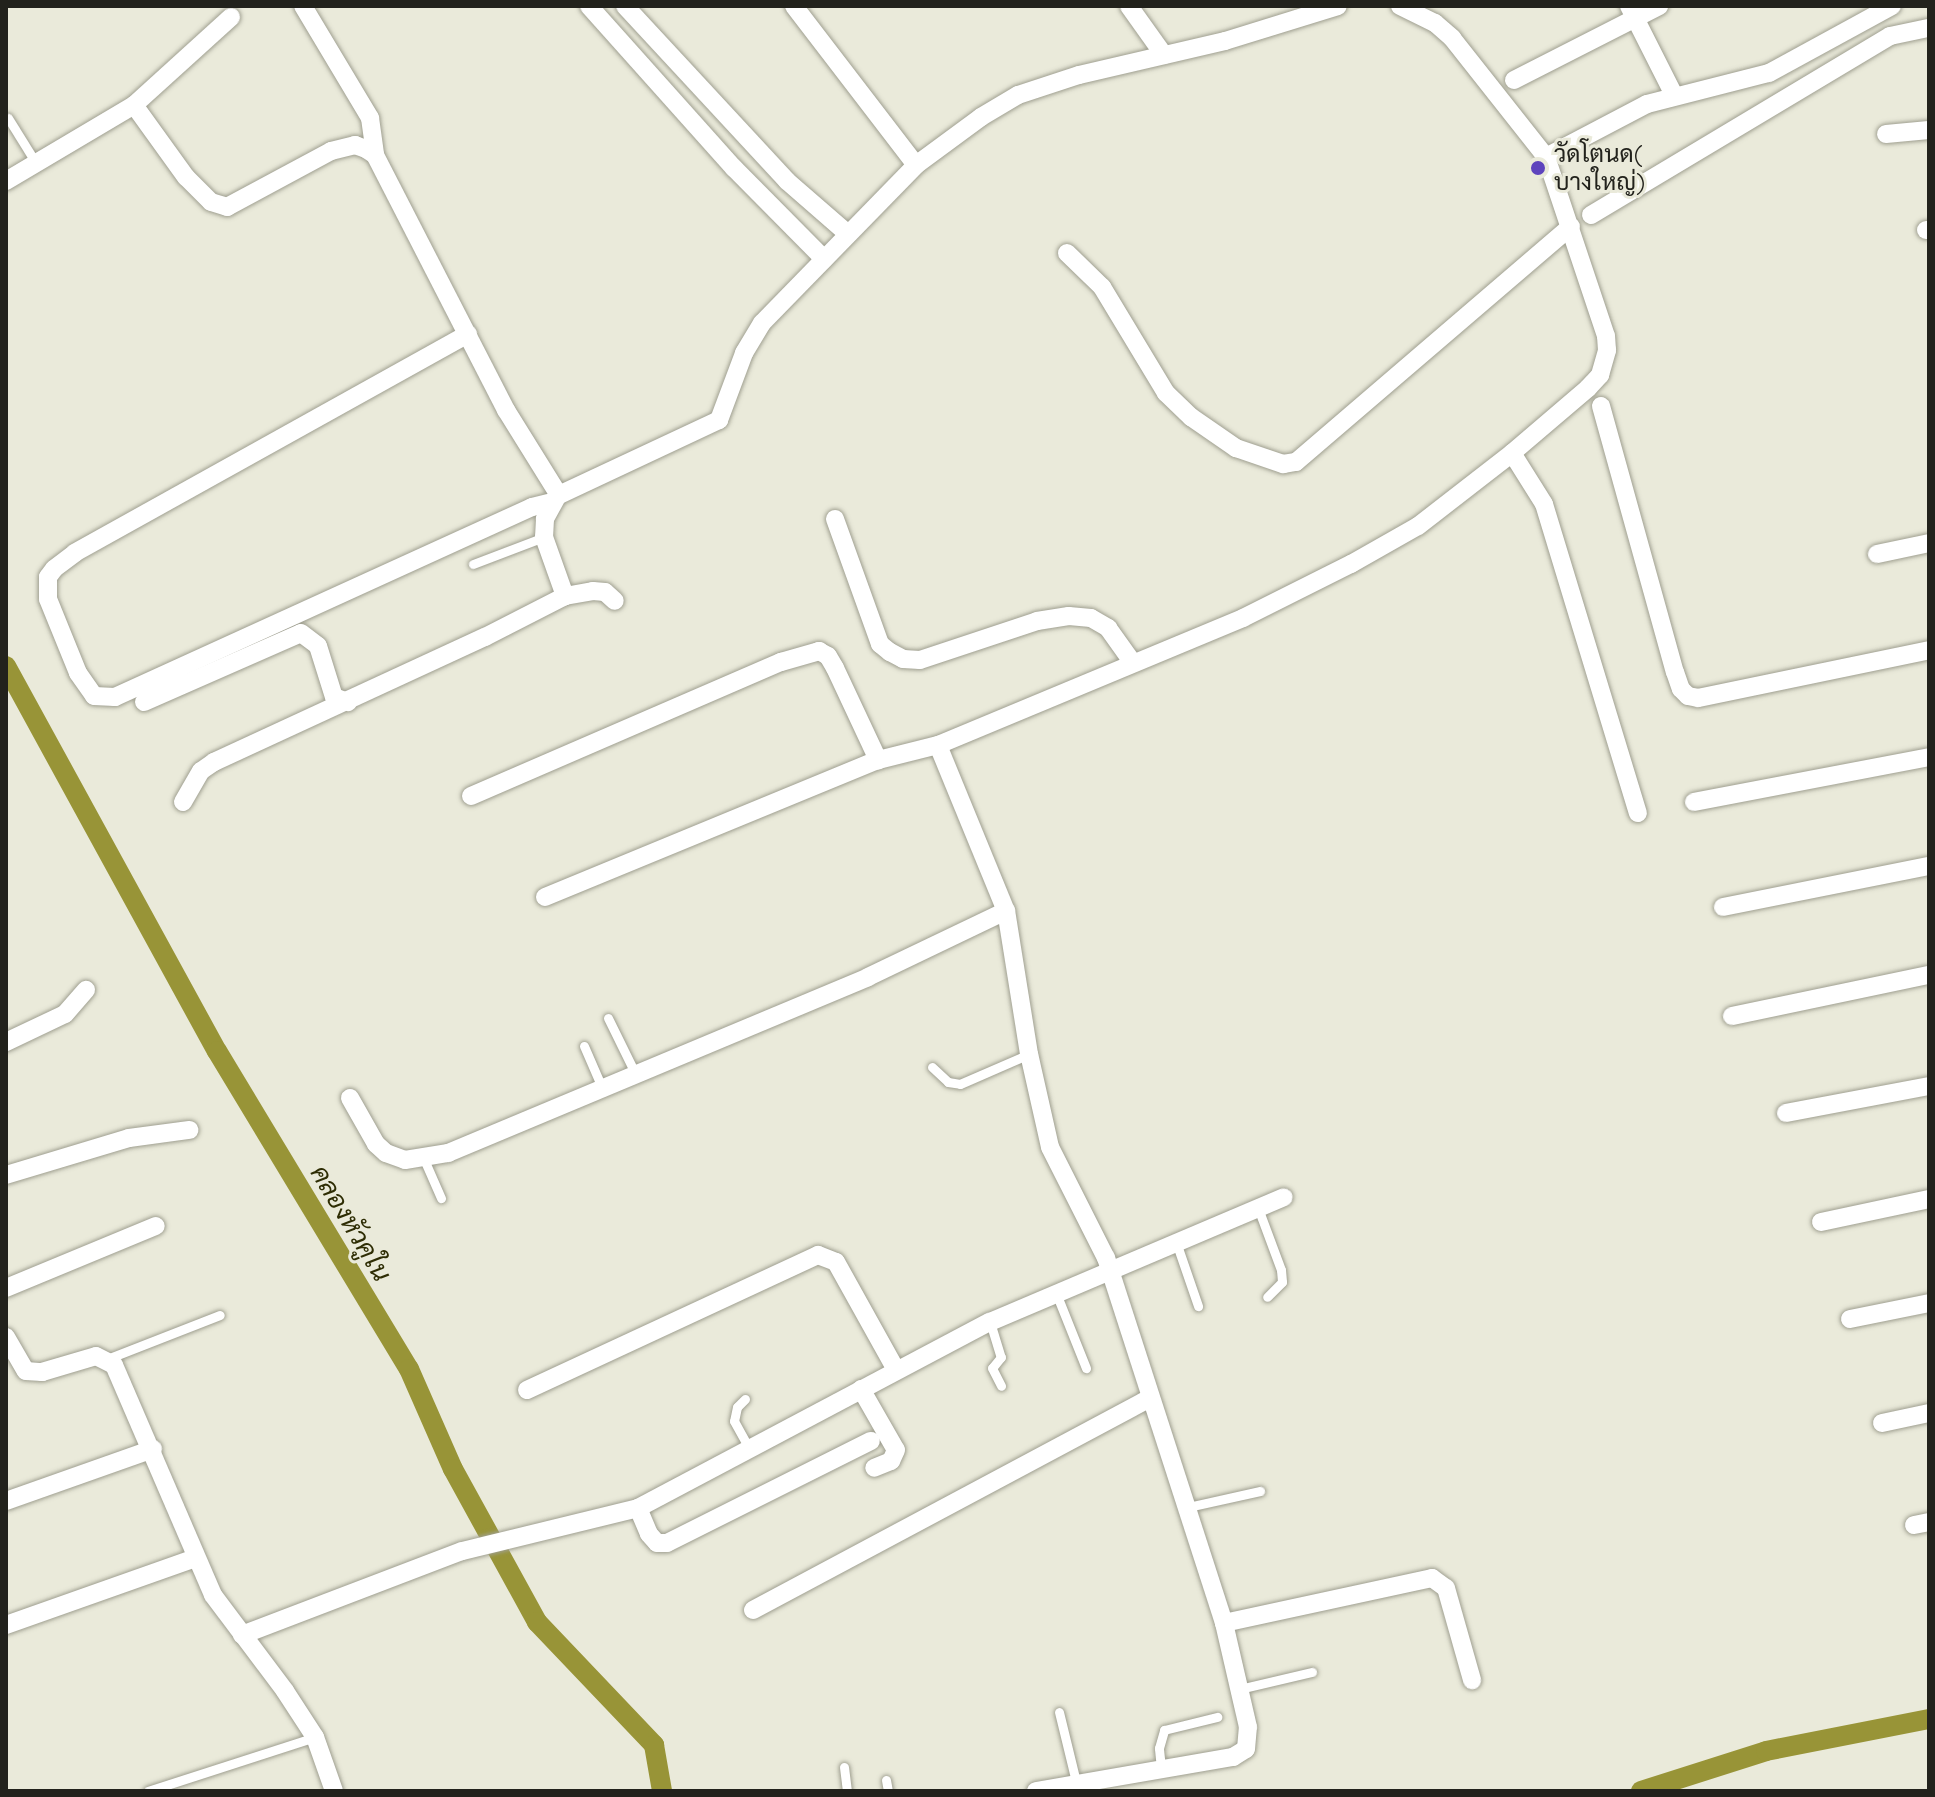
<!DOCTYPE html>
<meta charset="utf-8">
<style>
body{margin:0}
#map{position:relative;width:1935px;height:1797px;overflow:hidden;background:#eaeada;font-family:Quicksand,Sarabun,sans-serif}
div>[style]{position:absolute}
.canal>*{height:20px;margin:-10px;padding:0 10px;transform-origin:10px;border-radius:10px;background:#989437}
.roads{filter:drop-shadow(0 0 2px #9f9f90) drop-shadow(0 0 2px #9f9f90)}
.service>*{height:9px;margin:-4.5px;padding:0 4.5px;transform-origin:4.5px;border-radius:4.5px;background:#fff}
.minor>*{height:18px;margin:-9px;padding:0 9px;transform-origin:9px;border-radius:9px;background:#fff}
.dots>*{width:22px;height:22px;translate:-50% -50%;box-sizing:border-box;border:4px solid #eaeada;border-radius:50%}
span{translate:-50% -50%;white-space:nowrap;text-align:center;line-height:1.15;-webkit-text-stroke:6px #eaeada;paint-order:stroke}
.poi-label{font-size:24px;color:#22221c}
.left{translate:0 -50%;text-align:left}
.water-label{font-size:26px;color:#2e2d04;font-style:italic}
.frame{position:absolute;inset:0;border:8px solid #22221c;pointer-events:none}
</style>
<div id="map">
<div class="canal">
<i style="left:6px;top:666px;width:439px;rotate:61.3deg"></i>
<i style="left:217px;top:1051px;width:371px;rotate:58.9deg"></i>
<i style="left:409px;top:1369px;width:109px;rotate:66.3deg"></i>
<i style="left:453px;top:1469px;width:175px;rotate:61.2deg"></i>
<i style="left:537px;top:1622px;width:170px;rotate:46.4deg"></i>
<i style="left:654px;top:1745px;width:47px;rotate:80.1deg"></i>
<i style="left:1641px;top:1791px;width:131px;rotate:-17.7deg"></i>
<i style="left:1766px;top:1751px;width:166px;rotate:-11.1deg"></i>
</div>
<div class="roads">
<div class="service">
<i style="left:8px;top:118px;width:53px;rotate:58.1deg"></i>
<i style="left:473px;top:564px;width:76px;rotate:-20.8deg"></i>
<i style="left:608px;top:1018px;width:64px;rotate:63.8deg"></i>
<i style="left:584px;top:1046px;width:48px;rotate:66.6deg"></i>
<i style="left:932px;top:1067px;width:22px;rotate:43deg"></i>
<i style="left:948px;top:1082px;width:12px;rotate:9deg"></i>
<i style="left:960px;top:1084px;width:75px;rotate:-23.5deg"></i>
<i style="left:423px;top:1157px;width:45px;rotate:66.3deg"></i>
<i style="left:1258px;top:1208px;width:66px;rotate:69.6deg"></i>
<i style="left:1281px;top:1270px;width:12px;rotate:85deg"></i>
<i style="left:1282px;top:1282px;width:21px;rotate:135deg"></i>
<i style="left:1176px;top:1242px;width:68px;rotate:71deg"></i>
<i style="left:1056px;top:1293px;width:81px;rotate:68.2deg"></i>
<i style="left:990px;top:1322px;width:37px;rotate:73deg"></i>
<i style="left:1001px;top:1357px;width:14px;rotate:129deg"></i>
<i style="left:992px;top:1368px;width:20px;rotate:63deg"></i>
<i style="left:107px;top:1359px;width:121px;rotate:-21.3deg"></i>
<i style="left:745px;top:1399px;width:11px;rotate:135deg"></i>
<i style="left:737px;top:1407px;width:14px;rotate:102deg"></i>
<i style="left:734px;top:1421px;width:31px;rotate:61deg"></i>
<i style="left:1184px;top:1508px;width:78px;rotate:-12.6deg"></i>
<i style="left:1239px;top:1689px;width:75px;rotate:-13.1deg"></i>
<i style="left:1059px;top:1712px;width:72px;rotate:76.3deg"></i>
<i style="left:844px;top:1767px;width:24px;rotate:83deg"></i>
<i style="left:1161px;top:1768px;width:20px;rotate:-96deg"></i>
<i style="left:1159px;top:1748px;width:19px;rotate:-74deg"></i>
<i style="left:1164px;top:1730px;width:55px;rotate:-13.8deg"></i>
<i style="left:886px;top:1780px;width:11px;rotate:80deg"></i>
<i style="left:148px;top:1791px;width:176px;rotate:-17.9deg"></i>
</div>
<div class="minor">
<i style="left:303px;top:6px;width:131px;rotate:59.1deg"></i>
<i style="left:370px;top:118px;width:37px;rotate:82deg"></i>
<i style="left:589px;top:6px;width:217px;rotate:48.2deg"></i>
<i style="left:734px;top:168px;width:128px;rotate:45.3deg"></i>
<i style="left:625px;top:6px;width:238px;rotate:47.2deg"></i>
<i style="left:787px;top:181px;width:81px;rotate:41deg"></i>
<i style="left:794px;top:6px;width:200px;rotate:52.5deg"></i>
<i style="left:1129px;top:6px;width:60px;rotate:54.5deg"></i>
<i style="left:1400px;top:6px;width:39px;rotate:26deg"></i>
<i style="left:1435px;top:23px;width:23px;rotate:41deg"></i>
<i style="left:1452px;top:38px;width:152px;rotate:51.7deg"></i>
<i style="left:1629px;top:6px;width:100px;rotate:63.2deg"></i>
<i style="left:1514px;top:80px;width:163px;rotate:-27deg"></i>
<i style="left:134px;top:105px;width:131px;rotate:-42.2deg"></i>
<i style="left:1886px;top:134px;width:43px;rotate:-5.3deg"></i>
<i style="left:6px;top:181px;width:149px;rotate:-30.7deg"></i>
<i style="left:134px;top:105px;width:89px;rotate:54.2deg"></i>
<i style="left:186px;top:177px;width:35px;rotate:45deg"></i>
<i style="left:211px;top:202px;width:17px;rotate:17deg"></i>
<i style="left:227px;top:207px;width:118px;rotate:-28.3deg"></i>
<i style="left:331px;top:151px;width:25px;rotate:-14deg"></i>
<i style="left:355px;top:145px;width:12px;rotate:20deg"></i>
<i style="left:366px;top:149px;width:11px;rotate:34deg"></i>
<i style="left:375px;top:155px;width:287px;rotate:62.8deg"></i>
<i style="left:506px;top:410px;width:100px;rotate:58.1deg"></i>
<i style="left:559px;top:495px;width:177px;rotate:-25.1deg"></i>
<i style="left:719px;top:420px;width:72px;rotate:-69.5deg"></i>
<i style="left:744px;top:353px;width:35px;rotate:-59deg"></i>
<i style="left:762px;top:323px;width:221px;rotate:-45.7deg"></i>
<i style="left:916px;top:165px;width:81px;rotate:-36.4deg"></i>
<i style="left:981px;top:117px;width:43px;rotate:-30.7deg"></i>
<i style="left:1018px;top:95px;width:64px;rotate:-18.2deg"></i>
<i style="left:1079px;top:75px;width:150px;rotate:-13.1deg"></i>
<i style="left:1225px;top:41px;width:118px;rotate:-17.2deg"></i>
<i style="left:1591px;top:215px;width:348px;rotate:-30.9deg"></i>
<i style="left:1890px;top:36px;width:40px;rotate:-12deg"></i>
<i style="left:1926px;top:230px;width:3px"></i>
<i style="left:1067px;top:253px;width:49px;rotate:44.2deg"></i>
<i style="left:1102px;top:287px;width:124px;rotate:58.9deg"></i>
<i style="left:1166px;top:393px;width:35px;rotate:44deg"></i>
<i style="left:1191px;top:417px;width:55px;rotate:34.6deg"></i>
<i style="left:1236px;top:448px;width:50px;rotate:18.8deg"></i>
<i style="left:1283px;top:464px;width:13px;rotate:-9deg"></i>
<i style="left:1296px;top:462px;width:362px;rotate:-40.6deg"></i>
<i style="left:468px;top:334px;width:450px;rotate:150.9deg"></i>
<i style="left:75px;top:553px;width:26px;rotate:143deg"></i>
<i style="left:54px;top:569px;width:10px;rotate:127deg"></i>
<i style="left:48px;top:577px;width:22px;rotate:90deg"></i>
<i style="left:48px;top:599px;width:80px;rotate:67.9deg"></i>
<i style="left:78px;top:673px;width:28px;rotate:55deg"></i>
<i style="left:94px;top:696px;width:21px;rotate:3deg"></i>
<i style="left:115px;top:697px;width:458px;rotate:-24.5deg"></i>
<i style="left:532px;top:507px;width:21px;rotate:-14deg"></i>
<i style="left:1601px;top:406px;width:276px;rotate:74.5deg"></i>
<i style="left:1675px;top:672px;width:18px;rotate:71deg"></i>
<i style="left:1681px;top:689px;width:10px;rotate:45deg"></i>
<i style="left:1688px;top:696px;width:10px;rotate:11deg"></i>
<i style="left:1698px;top:698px;width:236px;rotate:-11.7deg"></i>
<i style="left:1512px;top:453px;width:60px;rotate:57.9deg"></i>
<i style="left:1544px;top:504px;width:323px;rotate:73.1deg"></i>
<i style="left:557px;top:497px;width:25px;rotate:119deg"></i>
<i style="left:545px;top:519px;width:18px;rotate:93deg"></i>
<i style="left:544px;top:537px;width:63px;rotate:70.4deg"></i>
<i style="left:835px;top:519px;width:133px;rotate:70.2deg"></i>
<i style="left:880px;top:644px;width:13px;rotate:39deg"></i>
<i style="left:890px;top:652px;width:15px;rotate:28deg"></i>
<i style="left:903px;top:659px;width:17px;rotate:3deg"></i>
<i style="left:920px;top:660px;width:123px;rotate:-18.4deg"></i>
<i style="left:1037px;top:621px;width:32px;rotate:-9deg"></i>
<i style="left:1069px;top:616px;width:22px;rotate:5deg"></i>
<i style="left:1091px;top:618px;width:20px;rotate:30deg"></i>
<i style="left:1108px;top:628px;width:43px;rotate:54.5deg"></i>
<i style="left:1877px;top:554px;width:53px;rotate:-11.9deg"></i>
<i style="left:144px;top:702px;width:171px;rotate:-23.7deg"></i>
<i style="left:301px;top:633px;width:21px;rotate:37deg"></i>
<i style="left:318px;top:646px;width:53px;rotate:72.6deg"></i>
<i style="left:334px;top:697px;width:15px;rotate:20deg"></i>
<i style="left:471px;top:796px;width:338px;rotate:-23.4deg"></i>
<i style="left:781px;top:662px;width:40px;rotate:-16deg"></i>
<i style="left:819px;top:651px;width:10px;rotate:29deg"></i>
<i style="left:828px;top:656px;width:14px;rotate:60deg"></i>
<i style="left:835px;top:668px;width:102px;rotate:64.9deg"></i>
<i style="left:183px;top:802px;width:36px;rotate:-60deg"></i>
<i style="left:201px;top:771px;width:16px;rotate:-35deg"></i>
<i style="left:214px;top:762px;width:298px;rotate:-24.8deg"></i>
<i style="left:485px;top:637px;width:90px;rotate:-27.1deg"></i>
<i style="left:565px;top:596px;width:28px;rotate:-10deg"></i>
<i style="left:593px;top:591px;width:12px;rotate:5deg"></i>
<i style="left:605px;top:592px;width:13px;rotate:42deg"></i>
<i style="left:1694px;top:802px;width:239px;rotate:-10.8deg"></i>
<i style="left:545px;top:897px;width:360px;rotate:-22.4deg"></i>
<i style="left:878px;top:760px;width:62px;rotate:-14deg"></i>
<i style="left:1723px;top:907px;width:210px;rotate:-11.3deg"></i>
<i style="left:1732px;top:1016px;width:201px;rotate:-11.8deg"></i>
<i style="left:6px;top:1042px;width:65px;rotate:-25.4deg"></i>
<i style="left:65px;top:1014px;width:32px;rotate:-49deg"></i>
<i style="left:350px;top:1098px;width:53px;rotate:60.5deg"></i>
<i style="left:376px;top:1144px;width:13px;rotate:42deg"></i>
<i style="left:386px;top:1153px;width:20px;rotate:20deg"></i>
<i style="left:405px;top:1160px;width:44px;rotate:-9.2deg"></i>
<i style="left:448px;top:1153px;width:455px;rotate:-22.7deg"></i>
<i style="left:868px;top:977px;width:153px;rotate:-25.6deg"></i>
<i style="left:1786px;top:1113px;width:146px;rotate:-10.7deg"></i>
<i style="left:6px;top:1175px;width:128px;rotate:-16.7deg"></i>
<i style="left:129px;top:1138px;width:61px;rotate:-7.6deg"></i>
<i style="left:1821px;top:1222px;width:110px;rotate:-12deg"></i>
<i style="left:6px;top:1288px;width:162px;rotate:-22.5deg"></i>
<i style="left:1850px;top:1319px;width:81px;rotate:-11.4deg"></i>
<i style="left:6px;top:1337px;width:39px;rotate:60deg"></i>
<i style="left:26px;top:1371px;width:16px;rotate:4deg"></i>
<i style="left:42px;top:1372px;width:56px;rotate:-16.5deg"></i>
<i style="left:96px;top:1356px;width:20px;rotate:27deg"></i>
<i style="left:114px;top:1365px;width:250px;rotate:66.7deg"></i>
<i style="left:213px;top:1595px;width:120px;rotate:53.1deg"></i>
<i style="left:285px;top:1691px;width:55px;rotate:56.9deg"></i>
<i style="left:315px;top:1737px;width:57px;rotate:70.6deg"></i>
<i style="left:861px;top:1389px;width:70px;rotate:60.2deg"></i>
<i style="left:896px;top:1450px;width:12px;rotate:114deg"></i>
<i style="left:891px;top:1461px;width:18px;rotate:158deg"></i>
<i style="left:527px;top:1390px;width:321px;rotate:-24.9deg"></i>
<i style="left:818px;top:1255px;width:19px;rotate:21deg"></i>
<i style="left:836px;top:1262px;width:124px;rotate:60.9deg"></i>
<i style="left:1882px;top:1423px;width:48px;rotate:-12deg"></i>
<i style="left:6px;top:1501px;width:156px;rotate:-19.5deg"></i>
<i style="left:638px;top:1508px;width:28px;rotate:67deg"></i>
<i style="left:649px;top:1534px;width:12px;rotate:48deg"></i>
<i style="left:657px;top:1543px;width:10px"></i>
<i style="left:667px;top:1543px;width:228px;rotate:-26.6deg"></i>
<i style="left:1914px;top:1525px;width:15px;rotate:-11deg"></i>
<i style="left:753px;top:1610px;width:450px;rotate:-28.1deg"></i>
<i style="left:1224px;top:1623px;width:213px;rotate:-12.2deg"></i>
<i style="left:1432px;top:1578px;width:17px;rotate:36deg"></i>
<i style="left:1446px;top:1588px;width:96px;rotate:74.2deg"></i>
<i style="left:6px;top:1625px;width:201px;rotate:-19.5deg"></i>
<i style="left:242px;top:1635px;width:235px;rotate:-20.9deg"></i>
<i style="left:462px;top:1551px;width:181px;rotate:-13.7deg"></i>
<i style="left:638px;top:1508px;width:398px;rotate:-27.9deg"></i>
<i style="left:990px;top:1322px;width:319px;rotate:-23deg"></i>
<i style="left:1036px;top:1791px;width:200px;rotate:-9.8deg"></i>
<i style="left:1233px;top:1757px;width:15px;rotate:-32deg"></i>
<i style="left:1246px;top:1749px;width:22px;rotate:-85deg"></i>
<i style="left:1248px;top:1727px;width:107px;rotate:-103deg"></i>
<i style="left:1224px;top:1623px;width:384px;rotate:-107.9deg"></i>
<i style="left:1106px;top:1258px;width:124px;rotate:-116.8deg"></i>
<i style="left:1050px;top:1147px;width:95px;rotate:-102.7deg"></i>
<i style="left:1029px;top:1054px;width:145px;rotate:-99.1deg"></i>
<i style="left:1006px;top:911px;width:179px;rotate:-112.3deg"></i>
<i style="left:938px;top:745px;width:330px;rotate:-22.6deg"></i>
<i style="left:1243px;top:618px;width:121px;rotate:-26.6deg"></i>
<i style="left:1351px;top:564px;width:77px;rotate:-29.6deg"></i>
<i style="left:1418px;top:526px;width:119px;rotate:-37.8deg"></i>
<i style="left:1512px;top:453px;width:100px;rotate:-40.5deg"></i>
<i style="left:1588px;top:388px;width:18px;rotate:-47deg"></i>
<i style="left:1600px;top:375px;width:26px;rotate:-74deg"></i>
<i style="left:1607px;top:350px;width:14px;rotate:-94deg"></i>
<i style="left:1606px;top:336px;width:189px;rotate:-108.5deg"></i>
<i style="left:1546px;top:157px;width:114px;rotate:-27.7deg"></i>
<i style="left:1647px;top:104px;width:126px;rotate:-14.3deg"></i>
<i style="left:1769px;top:73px;width:140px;rotate:-28.6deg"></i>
</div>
</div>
<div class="dots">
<i style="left:1538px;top:168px;background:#5e44bd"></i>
</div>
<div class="poi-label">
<span class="left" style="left:1554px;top:168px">วัดโตนด(<br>บางใหญ่)</span>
</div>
<div class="water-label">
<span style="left:351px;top:1223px;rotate:59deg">คลองหัวคูใน</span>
</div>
<div class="frame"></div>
</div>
